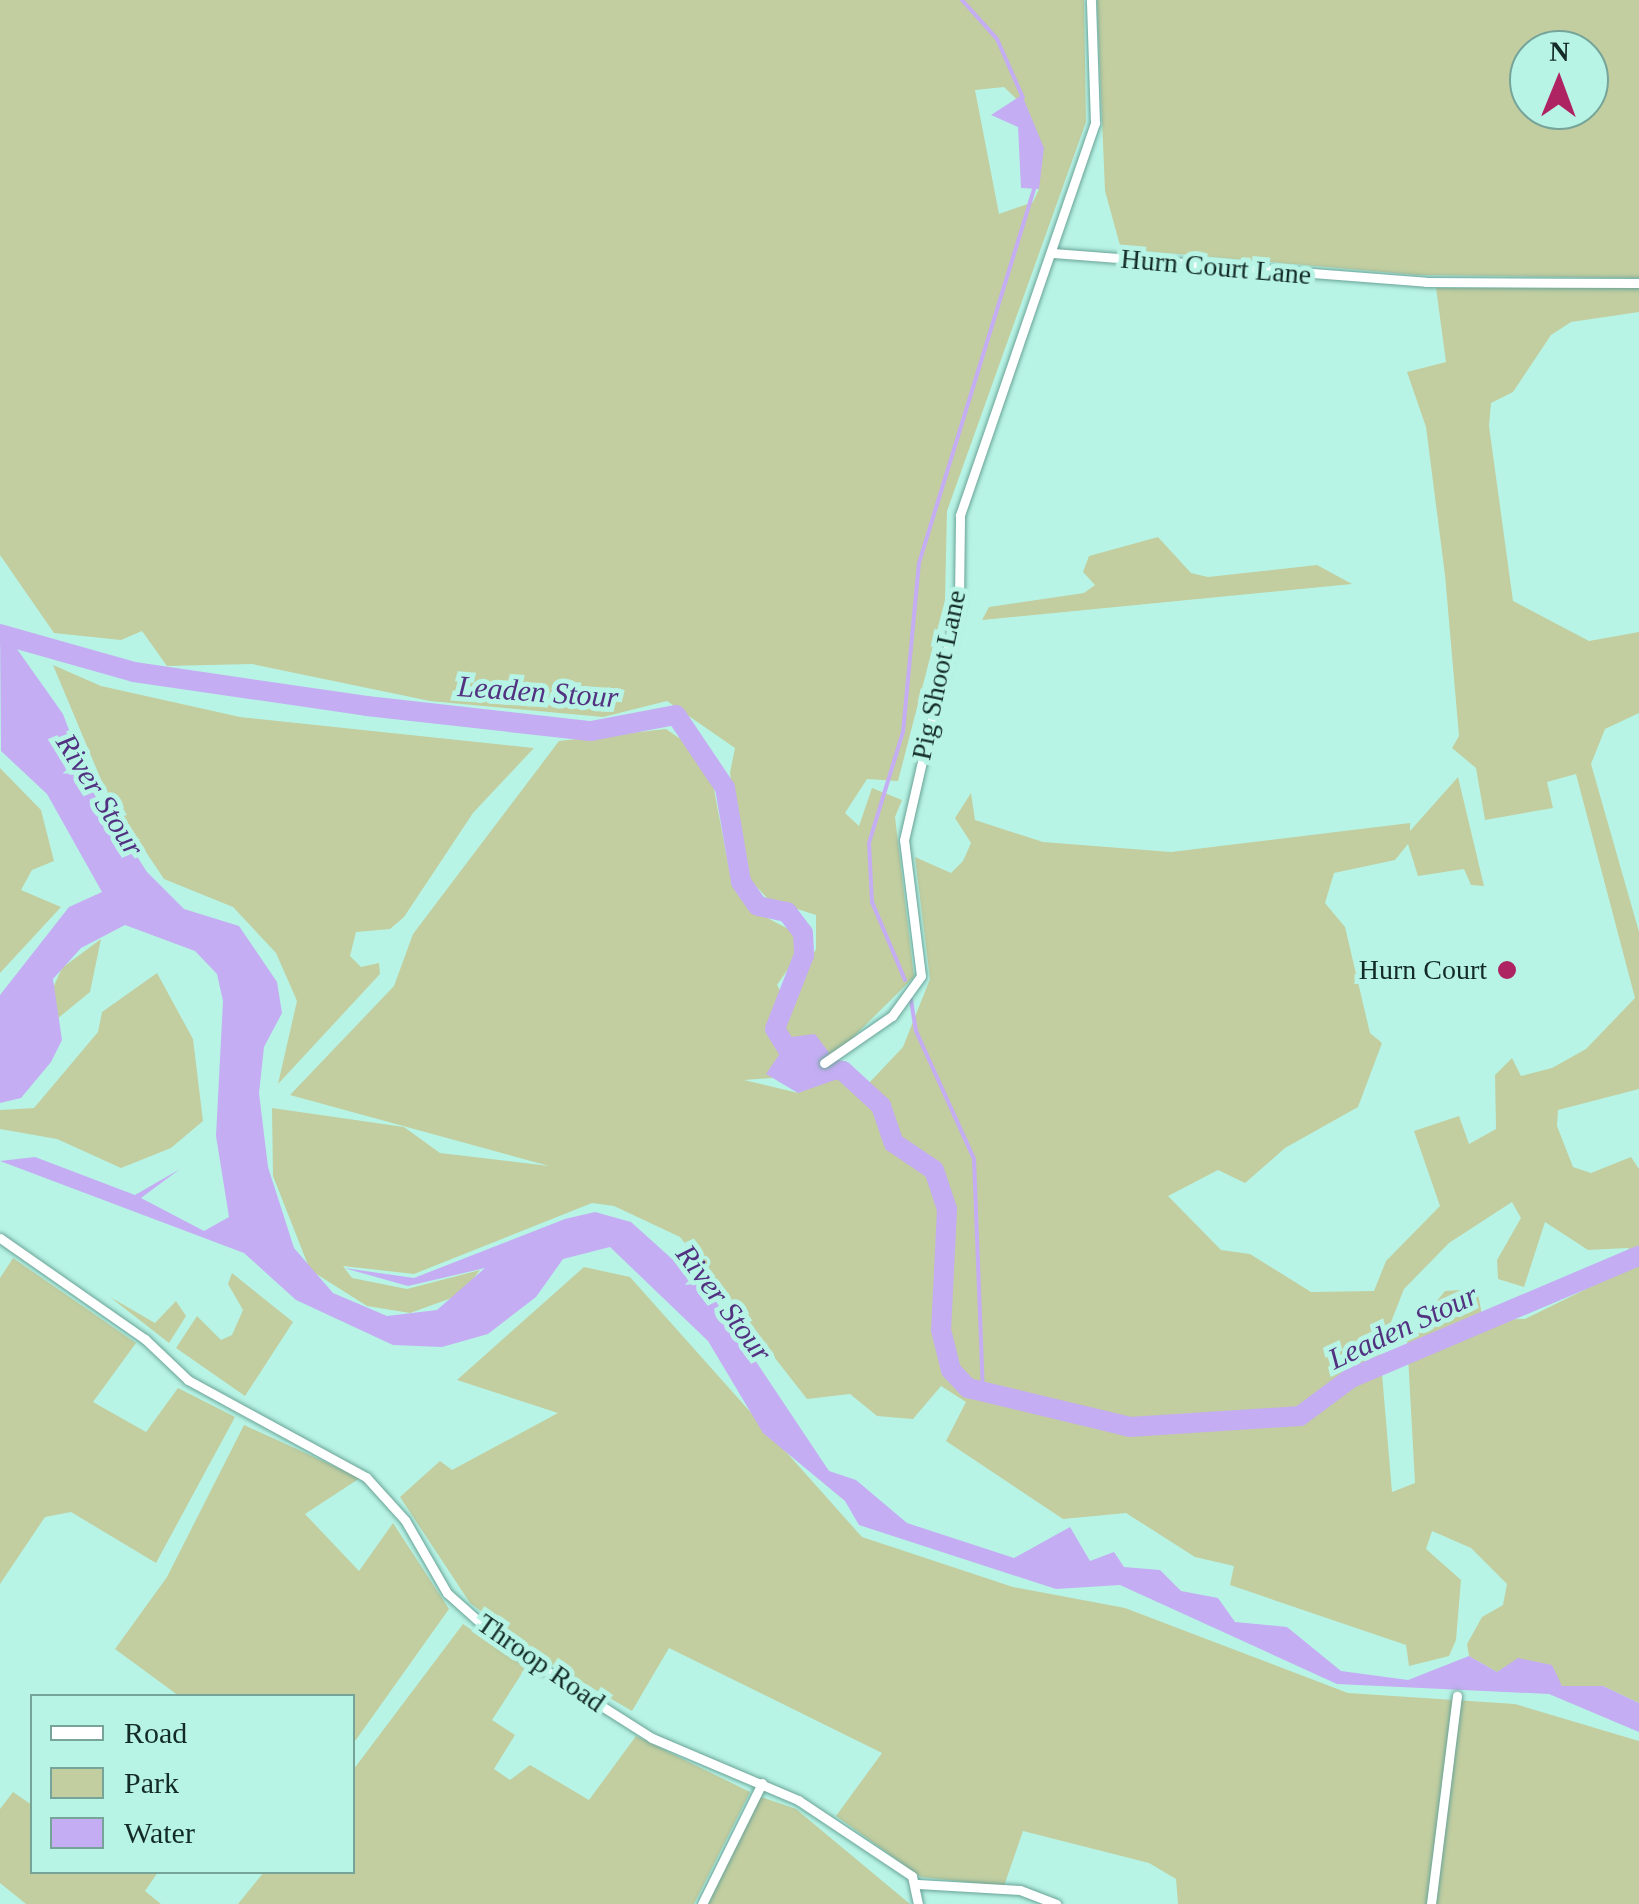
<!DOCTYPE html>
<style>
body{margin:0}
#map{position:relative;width:1639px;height:1904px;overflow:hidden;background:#b8f4e6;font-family:Georgia,serif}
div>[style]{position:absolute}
.green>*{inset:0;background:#c2cea0}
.water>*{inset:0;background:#c4adf2}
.stream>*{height:4px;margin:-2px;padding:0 2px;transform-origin:2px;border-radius:2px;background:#c4adf2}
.river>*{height:20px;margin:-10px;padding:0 10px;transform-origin:10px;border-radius:10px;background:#c4adf2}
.roads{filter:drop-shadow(0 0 2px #6aa397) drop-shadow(0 0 2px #6aa397)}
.minor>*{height:9px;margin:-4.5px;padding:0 4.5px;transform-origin:4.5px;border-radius:4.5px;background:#fff}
.dots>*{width:28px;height:28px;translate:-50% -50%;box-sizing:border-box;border:5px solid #b8f4e6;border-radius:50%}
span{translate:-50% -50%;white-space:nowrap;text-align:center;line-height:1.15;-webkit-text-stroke:10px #b8f4e6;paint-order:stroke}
.street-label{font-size:28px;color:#132b26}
.poi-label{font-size:28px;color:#132b26}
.right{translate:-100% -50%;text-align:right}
.water-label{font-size:30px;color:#513180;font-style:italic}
.legend{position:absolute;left:30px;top:1694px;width:325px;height:180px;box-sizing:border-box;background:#b8f4e6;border:2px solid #76a499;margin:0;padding:12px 18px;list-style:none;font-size:30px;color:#132b26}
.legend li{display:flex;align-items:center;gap:20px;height:50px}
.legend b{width:50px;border:2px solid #76a499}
.north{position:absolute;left:1509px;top:30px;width:100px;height:100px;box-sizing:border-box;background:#b8f4e6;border:2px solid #76a499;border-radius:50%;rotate:1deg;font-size:28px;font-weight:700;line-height:40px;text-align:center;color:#132b26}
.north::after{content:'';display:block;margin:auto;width:35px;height:45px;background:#ae2362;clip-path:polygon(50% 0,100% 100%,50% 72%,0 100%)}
</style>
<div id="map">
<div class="green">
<i style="clip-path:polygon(evenodd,0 0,1084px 0,1086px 122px,947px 511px,945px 600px,898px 781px,867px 779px,845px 813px,859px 826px,872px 788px,902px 800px,895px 817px,914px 977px,815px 1075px,744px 1080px,798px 1093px,843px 1071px,869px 1083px,903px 1047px,930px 979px,915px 857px,951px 873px,963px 861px,971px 843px,955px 818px,971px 793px,975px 820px,1043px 842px,1171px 852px,1410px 823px,1410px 831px,1458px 777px,1484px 886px,1471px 885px,1464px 869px,1418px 876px,1408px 844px,1395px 860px,1334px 873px,1325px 903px,1345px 927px,1370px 1033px,1382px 1043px,1358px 1107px,1285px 1148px,1245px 1183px,1218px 1170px,1168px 1196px,1221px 1250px,1250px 1254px,1311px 1292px,1374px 1291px,1386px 1261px,1440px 1206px,1414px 1131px,1459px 1116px,1469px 1144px,1496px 1129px,1495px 1075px,1512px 1058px,1521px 1076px,1552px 1068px,1586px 1049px,1635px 998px,1576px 774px,1547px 782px,1553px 808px,1485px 820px,1476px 768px,1452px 748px,1459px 736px,1445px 575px,1426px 427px,1407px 372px,1446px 362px,1436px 288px,1639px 288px,1639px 312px,1571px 322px,1551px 335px,1513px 392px,1491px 403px,1489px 426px,1513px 601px,1589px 641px,1639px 632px,1639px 713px,1605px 729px,1591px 764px,1639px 932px,1639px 1089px,1558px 1110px,1557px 1126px,1573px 1167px,1591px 1173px,1631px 1157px,1639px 1169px,1639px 1260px,1628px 1248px,1588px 1250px,1545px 1222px,1524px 1287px,1498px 1279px,1497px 1260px,1521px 1218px,1512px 1202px,1449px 1243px,1404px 1289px,1380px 1350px,1392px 1492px,1415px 1483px,1407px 1338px,1445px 1291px,1477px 1289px,1483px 1320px,1525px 1319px,1639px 1263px,1639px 1703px,1603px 1686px,1562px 1686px,1518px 1659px,1497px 1672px,1469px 1656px,1467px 1644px,1482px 1617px,1503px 1605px,1507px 1584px,1471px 1548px,1432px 1531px,1426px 1549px,1461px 1580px,1456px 1640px,1449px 1656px,1409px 1666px,1406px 1645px,1230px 1585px,1234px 1566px,1195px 1557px,1126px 1513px,1063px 1519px,946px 1441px,966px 1402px,941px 1386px,913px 1419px,877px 1416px,850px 1394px,807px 1399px,680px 1237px,614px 1206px,592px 1203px,414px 1274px,343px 1266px,352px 1278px,407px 1289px,480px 1270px,460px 1295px,410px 1313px,367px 1306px,310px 1270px,273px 1176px,272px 1108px,404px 1127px,440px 1153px,549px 1166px,290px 1095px,394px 986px,413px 934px,559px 741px,666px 729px,689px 745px,713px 784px,729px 869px,756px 912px,798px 934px,797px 956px,777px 985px,787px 1003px,816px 949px,816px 915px,769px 900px,746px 876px,730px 773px,735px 748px,667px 701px,603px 717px,430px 701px,252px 664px,167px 666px,142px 631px,121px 640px,54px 633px,0 555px,0 0,1004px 87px,1027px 109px,1039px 189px,1033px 202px,999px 214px,975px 90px,1004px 87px)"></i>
<i style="clip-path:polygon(evenodd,1097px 0,1639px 0,1639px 278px,1417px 275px,1121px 249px,1105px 191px,1097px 0,1529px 50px,1589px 50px,1589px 110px,1529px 110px,1529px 50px)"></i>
<i style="clip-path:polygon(1158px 537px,1191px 573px,1208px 577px,1317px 565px,1352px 584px,982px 620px,989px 607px,1084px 593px,1095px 585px,1083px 572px,1089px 556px)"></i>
<i style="clip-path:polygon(53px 665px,101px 686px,240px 717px,534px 748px,473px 813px,404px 917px,390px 929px,356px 932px,350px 956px,361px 967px,379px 963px,380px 974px,278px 1084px,297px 1001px,276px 953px,233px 907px,164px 879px,107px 794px)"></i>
<i style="clip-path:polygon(0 768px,41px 810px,54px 861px,32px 870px,21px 890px,61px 907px,0 973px)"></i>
<i style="clip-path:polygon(101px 939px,90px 992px,57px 1019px,52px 990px,62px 968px)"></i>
<i style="clip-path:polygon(157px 973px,193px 1039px,203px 1121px,171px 1148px,121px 1168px,57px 1139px,0 1129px,0 1110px,34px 1108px,98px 1032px,102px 1012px)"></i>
<i style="clip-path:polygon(13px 1258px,136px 1343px,93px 1402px,146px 1432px,178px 1388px,235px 1417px,156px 1563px,71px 1512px,45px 1517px,0 1584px,0 1278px)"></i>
<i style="clip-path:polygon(584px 1267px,630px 1277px,862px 1537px,1013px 1587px,1125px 1608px,1348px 1693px,1515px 1704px,1639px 1741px,1639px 1904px,1178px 1904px,1176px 1879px,1149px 1863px,1023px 1831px,1004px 1886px,921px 1877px,836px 1816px,882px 1753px,669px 1648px,632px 1711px,551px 1664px,470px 1603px,400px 1497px,440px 1461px,452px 1470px,558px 1413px,457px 1380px)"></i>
<i style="clip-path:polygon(232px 1273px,293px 1322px,245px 1396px,176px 1348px,197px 1316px,221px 1340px,232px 1335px,243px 1310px,228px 1284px)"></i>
<i style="clip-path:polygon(110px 1297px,155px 1323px,176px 1301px,186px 1316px,169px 1343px)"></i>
<i style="clip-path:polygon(244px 1425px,360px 1478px,305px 1514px,359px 1571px,393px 1523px,449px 1609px,353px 1744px,352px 1696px,179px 1696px,115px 1649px,167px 1577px)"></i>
<i style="clip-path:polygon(463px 1624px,526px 1667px,492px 1720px,515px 1735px,494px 1769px,510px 1780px,530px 1765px,589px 1800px,636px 1736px,750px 1792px,694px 1904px,238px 1904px,264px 1872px,352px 1872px,353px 1770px)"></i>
<i style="clip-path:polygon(13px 1792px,32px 1805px,32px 1872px,158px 1872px,145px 1891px,161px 1904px,26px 1904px,0 1883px,0 1809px)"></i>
<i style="clip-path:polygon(761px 1797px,796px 1809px,910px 1904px,708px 1904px)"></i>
</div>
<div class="water">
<i style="clip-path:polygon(1022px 95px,1044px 148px,1039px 189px,1021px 188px,1018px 127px,991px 115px)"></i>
<i style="clip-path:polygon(0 625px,63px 714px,88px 781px,147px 872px,184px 909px,239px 926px,277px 982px,282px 1013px,264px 1047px,259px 1093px,268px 1167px,294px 1248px,333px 1293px,387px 1316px,437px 1310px,485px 1268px,408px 1286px,344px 1268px,414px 1278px,565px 1219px,595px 1212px,631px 1222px,711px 1294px,829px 1471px,856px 1480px,907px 1523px,1014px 1558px,1070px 1527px,1090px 1561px,1114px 1552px,1124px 1567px,1160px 1570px,1181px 1591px,1218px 1598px,1235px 1622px,1287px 1627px,1341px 1671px,1408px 1680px,1469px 1656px,1497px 1672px,1518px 1658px,1552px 1665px,1562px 1686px,1603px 1686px,1639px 1703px,1639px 1732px,1549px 1694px,1337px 1684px,1120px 1585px,1056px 1589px,859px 1525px,845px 1501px,763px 1433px,708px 1341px,610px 1247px,563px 1259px,536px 1297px,488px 1334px,442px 1347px,393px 1345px,296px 1300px,244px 1253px,0 1161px,35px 1157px,135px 1195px,180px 1169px,141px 1198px,204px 1231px,229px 1217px,216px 1136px,223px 1001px,217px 974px,195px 951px,125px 925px,81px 948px,53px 979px,62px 1040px,51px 1062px,21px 1098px,0 1103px,0 995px,69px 907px,102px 892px,47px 794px,1px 751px)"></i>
<i style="clip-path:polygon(815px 1034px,843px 1071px,835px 1080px,798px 1093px,766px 1074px,791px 1037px)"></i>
</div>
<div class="stream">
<i style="left:962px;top:0;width:52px;rotate:48.1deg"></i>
<i style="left:997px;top:39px;width:64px;rotate:66.2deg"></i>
<i style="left:905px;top:980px;width:85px;rotate:-112.9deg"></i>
<i style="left:872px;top:902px;width:59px;rotate:-92.9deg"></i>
<i style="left:869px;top:843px;width:116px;rotate:-73deg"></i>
<i style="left:903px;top:732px;width:170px;rotate:-84.6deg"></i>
<i style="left:919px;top:563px;width:394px;rotate:-72.9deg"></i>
<i style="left:911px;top:1000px;width:31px;rotate:81deg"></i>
<i style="left:916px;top:1031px;width:141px;rotate:65.6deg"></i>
<i style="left:974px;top:1159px;width:231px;rotate:87.8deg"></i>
</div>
<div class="river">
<i style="left:0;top:634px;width:139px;rotate:15.8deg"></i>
<i style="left:134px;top:672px;width:235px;rotate:8.3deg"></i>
<i style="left:367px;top:706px;width:225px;rotate:6.4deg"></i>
<i style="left:591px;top:731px;width:86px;rotate:-10.7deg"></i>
<i style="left:676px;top:715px;width:88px;rotate:56.1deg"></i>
<i style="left:725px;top:788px;width:95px;rotate:80.3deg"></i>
<i style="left:741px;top:882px;width:29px;rotate:55deg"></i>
<i style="left:758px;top:906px;width:30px;rotate:12deg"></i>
<i style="left:787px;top:912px;width:26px;rotate:53deg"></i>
<i style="left:803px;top:933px;width:22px;rotate:87deg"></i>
<i style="left:804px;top:955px;width:79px;rotate:111.4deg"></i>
<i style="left:775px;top:1029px;width:39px;rotate:58deg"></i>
<i style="left:796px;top:1062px;width:48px;rotate:10.8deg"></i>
<i style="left:843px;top:1071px;width:52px;rotate:42.6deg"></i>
<i style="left:881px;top:1106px;width:39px;rotate:71deg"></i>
<i style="left:894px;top:1143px;width:48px;rotate:34deg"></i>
<i style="left:934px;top:1170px;width:41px;rotate:71.6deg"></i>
<i style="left:947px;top:1209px;width:121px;rotate:92.8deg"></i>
<i style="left:941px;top:1330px;width:41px;rotate:76deg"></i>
<i style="left:951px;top:1370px;width:25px;rotate:47deg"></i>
<i style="left:968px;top:1388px;width:167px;rotate:13.5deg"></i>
<i style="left:1130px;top:1427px;width:170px;rotate:-3.7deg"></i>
<i style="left:1300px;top:1416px;width:64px;rotate:-36.7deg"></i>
<i style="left:1351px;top:1378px;width:313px;rotate:-23deg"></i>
</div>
<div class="roads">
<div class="minor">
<i style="left:1053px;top:253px;width:374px;rotate:4.4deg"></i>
<i style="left:1426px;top:282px;width:213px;rotate:0.3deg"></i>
<i style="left:824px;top:1063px;width:83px;rotate:-34.7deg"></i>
<i style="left:892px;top:1016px;width:49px;rotate:-54.1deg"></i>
<i style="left:921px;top:976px;width:137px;rotate:-97.1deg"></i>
<i style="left:904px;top:840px;width:246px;rotate:-77.1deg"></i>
<i style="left:959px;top:600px;width:85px;rotate:-89.3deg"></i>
<i style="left:960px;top:515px;width:415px;rotate:-71deg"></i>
<i style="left:1095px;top:123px;width:123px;rotate:-91.9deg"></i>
<i style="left:0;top:1238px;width:177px;rotate:34.9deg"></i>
<i style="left:145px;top:1339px;width:59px;rotate:43.6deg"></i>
<i style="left:188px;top:1380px;width:203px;rotate:28.6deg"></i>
<i style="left:366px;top:1477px;width:58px;rotate:47.8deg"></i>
<i style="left:405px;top:1520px;width:84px;rotate:60.1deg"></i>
<i style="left:447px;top:1593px;width:76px;rotate:41.8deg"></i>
<i style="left:504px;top:1644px;width:175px;rotate:32.4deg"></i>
<i style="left:652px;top:1738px;width:159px;rotate:23deg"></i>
<i style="left:798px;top:1800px;width:137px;rotate:33.7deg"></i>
<i style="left:912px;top:1876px;width:29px;rotate:78deg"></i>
<i style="left:918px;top:1884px;width:102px;rotate:3.4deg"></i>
<i style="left:1020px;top:1890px;width:39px;rotate:21deg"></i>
<i style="left:702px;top:1904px;width:135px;rotate:-63.6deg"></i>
<i style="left:1431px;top:1904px;width:210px;rotate:-82.9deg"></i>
</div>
</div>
<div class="dots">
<i style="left:1507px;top:970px;background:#ae2362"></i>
</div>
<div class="street-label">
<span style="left:1216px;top:267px;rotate:5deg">Hurn Court Lane</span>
<span style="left:939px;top:675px;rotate:-78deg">Pig Shoot Lane</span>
<span style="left:541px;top:1663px;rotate:35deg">Throop Road</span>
</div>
<div class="poi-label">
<span class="right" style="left:1487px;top:970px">Hurn Court</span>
</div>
<div class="water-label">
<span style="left:538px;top:692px;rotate:4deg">Leaden Stour</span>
<span style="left:100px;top:795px;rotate:58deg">River Stour</span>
<span style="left:724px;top:1303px;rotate:53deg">River Stour</span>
<span style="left:1403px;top:1327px;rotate:-25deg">Leaden Stour</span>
</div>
<ul class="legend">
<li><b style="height:12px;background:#fff"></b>Road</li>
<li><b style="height:28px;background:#c2cea0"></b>Park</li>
<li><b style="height:28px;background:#c4adf2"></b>Water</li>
</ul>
<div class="north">N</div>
</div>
